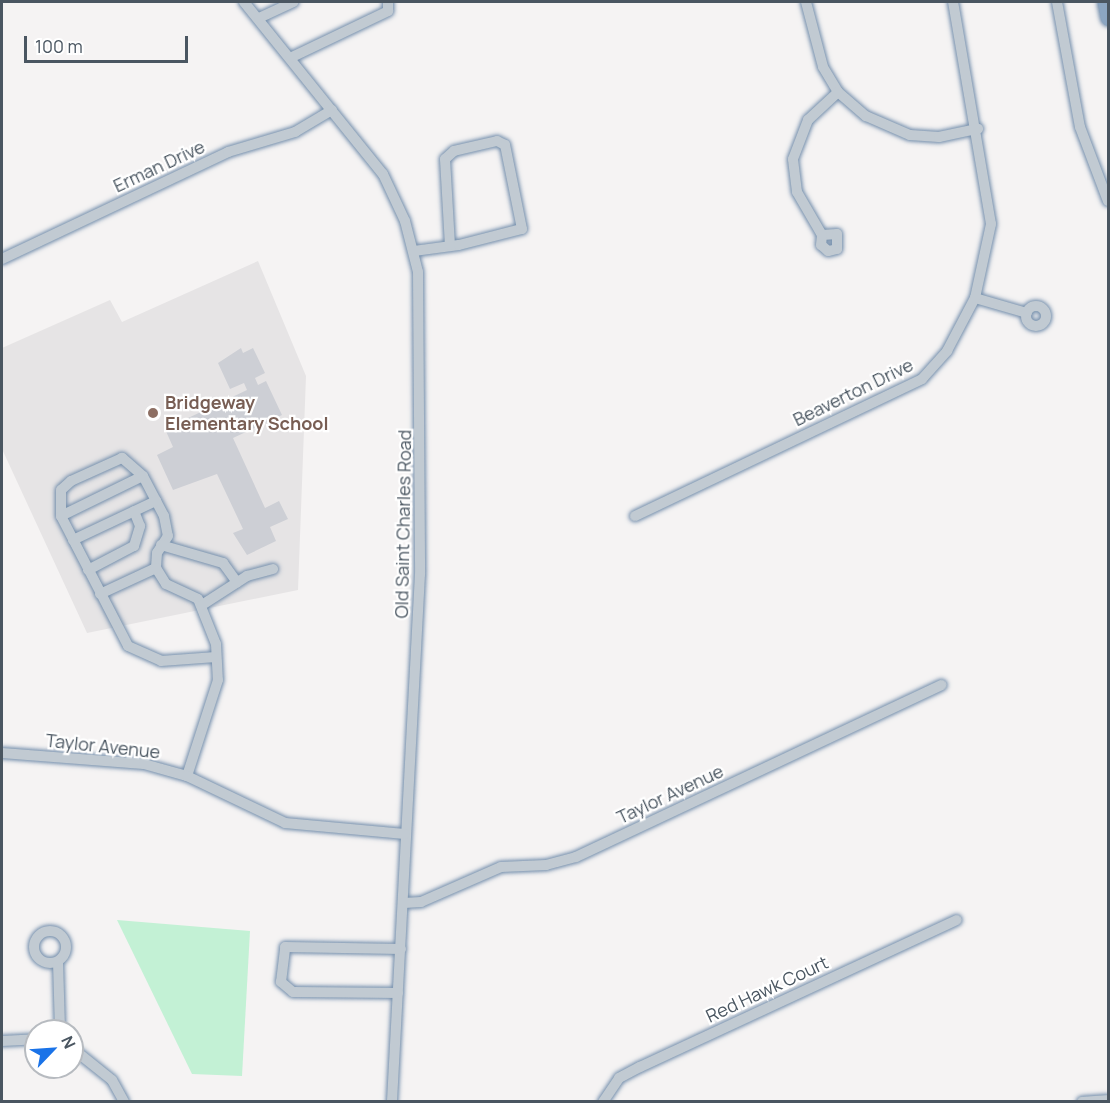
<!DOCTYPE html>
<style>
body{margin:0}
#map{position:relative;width:1110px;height:1103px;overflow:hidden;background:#f5f3f3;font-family:Manrope,sans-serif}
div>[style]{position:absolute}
.education>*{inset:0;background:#e6e4e5}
.green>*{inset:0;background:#c3f1d5}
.building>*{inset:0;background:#cdcfd5}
.roads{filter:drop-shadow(0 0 2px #7690ad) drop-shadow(0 0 2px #7690ad)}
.minor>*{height:10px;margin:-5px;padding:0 5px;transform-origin:5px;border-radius:5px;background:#c1cad2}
.minor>.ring{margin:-5px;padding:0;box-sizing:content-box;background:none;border:10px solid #c1cad2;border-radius:50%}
.highway>*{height:15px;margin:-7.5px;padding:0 7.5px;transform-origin:7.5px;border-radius:7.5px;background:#8ba5c1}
.dots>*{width:16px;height:16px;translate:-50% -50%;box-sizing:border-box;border:3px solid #fff;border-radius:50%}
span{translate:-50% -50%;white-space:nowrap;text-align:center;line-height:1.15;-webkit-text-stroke:4.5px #fff;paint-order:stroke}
.street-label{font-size:18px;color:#4a5661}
.education-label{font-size:18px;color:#785e54;font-weight:700}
.left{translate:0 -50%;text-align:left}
.frame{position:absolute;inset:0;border:3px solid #4a5661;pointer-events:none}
.north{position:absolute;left:24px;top:1019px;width:60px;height:60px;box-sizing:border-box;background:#fff;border:2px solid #b7bbc0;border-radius:50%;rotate:65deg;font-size:16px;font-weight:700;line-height:24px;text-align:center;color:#4a5661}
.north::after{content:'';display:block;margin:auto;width:21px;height:27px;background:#1a73e8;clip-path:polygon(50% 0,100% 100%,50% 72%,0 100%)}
.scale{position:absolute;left:24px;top:36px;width:164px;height:27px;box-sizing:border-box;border:3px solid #4a5661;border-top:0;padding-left:8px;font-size:18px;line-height:21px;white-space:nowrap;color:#4a5661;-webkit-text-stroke:4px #fff;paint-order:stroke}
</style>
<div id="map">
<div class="education">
<i style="clip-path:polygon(258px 261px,306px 376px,298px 590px,87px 633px,2px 449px,2px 348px,110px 300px,122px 322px)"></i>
</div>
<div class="green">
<i style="clip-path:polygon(117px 920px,250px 931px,242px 1076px,192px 1074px)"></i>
</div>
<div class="building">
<i style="clip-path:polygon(241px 348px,243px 353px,253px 348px,265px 373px,255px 378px,258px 385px,266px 381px,282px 415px,233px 438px,265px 508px,279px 501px,288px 519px,270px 527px,276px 541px,247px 555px,233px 533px,243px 529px,217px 474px,173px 490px,157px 455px,173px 447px,165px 429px,247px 390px,244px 383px,230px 389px,218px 363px)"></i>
</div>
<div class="roads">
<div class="minor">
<i style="left:244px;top:2px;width:221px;rotate:51.1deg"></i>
<i style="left:383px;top:174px;width:52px;rotate:64.9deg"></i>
<i style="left:405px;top:221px;width:53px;rotate:75.7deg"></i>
<i style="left:418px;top:272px;width:302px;rotate:89.6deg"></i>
<i style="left:420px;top:574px;width:529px;rotate:93.04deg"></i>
<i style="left:806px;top:2px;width:67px;rotate:75.3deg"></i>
<i style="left:823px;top:67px;width:29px;rotate:59deg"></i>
<i style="left:838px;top:92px;width:37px;rotate:41deg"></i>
<i style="left:866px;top:116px;width:48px;rotate:23.4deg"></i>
<i style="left:910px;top:135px;width:29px;rotate:4deg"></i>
<i style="left:939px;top:137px;width:40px;rotate:-12deg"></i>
<i style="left:1057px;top:2px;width:127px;rotate:79.6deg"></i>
<i style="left:1080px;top:127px;width:79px;rotate:69.3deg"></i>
<i style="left:259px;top:18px;width:38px;rotate:-25deg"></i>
<i style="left:290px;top:58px;width:109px;rotate:-25.6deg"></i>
<i style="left:388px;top:11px;width:9px;rotate:-90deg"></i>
<i style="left:822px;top:235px;width:15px;rotate:-4deg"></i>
<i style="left:837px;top:234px;width:15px;rotate:90deg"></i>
<i style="left:837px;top:249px;width:9px;rotate:167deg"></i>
<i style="left:828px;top:251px;width:9px;rotate:-139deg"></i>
<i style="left:821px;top:245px;width:10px;rotate:-84deg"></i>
<i style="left:822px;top:235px;width:50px;rotate:-120.2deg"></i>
<i style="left:797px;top:192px;width:33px;rotate:-97deg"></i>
<i style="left:793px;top:159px;width:42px;rotate:-69deg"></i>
<i style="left:808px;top:120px;width:41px;rotate:-43deg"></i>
<i style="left:414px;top:251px;width:45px;rotate:-7.6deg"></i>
<i style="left:459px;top:245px;width:65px;rotate:-14.3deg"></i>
<i style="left:522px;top:229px;width:86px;rotate:-101.4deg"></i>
<i style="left:505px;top:145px;width:9px;rotate:-153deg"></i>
<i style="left:497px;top:141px;width:44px;rotate:166.9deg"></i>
<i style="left:454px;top:151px;width:12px;rotate:138deg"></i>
<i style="left:445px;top:159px;width:86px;rotate:86.7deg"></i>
<i style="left:2px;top:259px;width:250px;rotate:-25.3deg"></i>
<i style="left:228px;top:152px;width:70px;rotate:-16.6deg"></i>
<i style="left:295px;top:132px;width:43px;rotate:-30.7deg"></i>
<i style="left:975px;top:298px;width:54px;rotate:16.1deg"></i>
<i class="ring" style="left:1026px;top:306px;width:10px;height:10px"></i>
<i style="left:143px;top:476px;width:28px;rotate:-139deg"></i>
<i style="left:122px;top:458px;width:56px;rotate:155.7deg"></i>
<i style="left:71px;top:481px;width:13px;rotate:138deg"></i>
<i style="left:61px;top:490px;width:26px;rotate:90deg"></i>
<i style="left:61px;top:516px;width:146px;rotate:62.7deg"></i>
<i style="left:128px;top:646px;width:36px;rotate:24deg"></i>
<i style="left:161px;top:661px;width:55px;rotate:-4.2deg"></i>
<i style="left:61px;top:516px;width:91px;rotate:-26deg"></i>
<i style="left:143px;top:476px;width:45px;rotate:62.3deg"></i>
<i style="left:164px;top:516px;width:20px;rotate:79deg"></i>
<i style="left:168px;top:536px;width:20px;rotate:123deg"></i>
<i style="left:157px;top:553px;width:15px;rotate:94deg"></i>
<i style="left:156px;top:568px;width:19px;rotate:58deg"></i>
<i style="left:166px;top:584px;width:35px;rotate:25deg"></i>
<i style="left:198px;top:599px;width:48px;rotate:68.2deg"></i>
<i style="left:216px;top:644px;width:36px;rotate:87deg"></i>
<i style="left:218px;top:680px;width:101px;rotate:107.9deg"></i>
<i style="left:635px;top:516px;width:318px;rotate:-25.5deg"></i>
<i style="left:922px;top:379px;width:38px;rotate:-48deg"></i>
<i style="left:947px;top:351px;width:60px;rotate:-62.2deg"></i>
<i style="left:975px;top:298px;width:76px;rotate:-77.8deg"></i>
<i style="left:991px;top:224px;width:225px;rotate:-99.7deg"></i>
<i style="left:73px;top:540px;width:92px;rotate:-25.2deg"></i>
<i style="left:161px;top:545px;width:65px;rotate:16.2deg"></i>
<i style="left:223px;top:563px;width:24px;rotate:54deg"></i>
<i style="left:88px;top:570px;width:52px;rotate:-27.6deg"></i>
<i style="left:134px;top:546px;width:21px;rotate:-73deg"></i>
<i style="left:140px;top:526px;width:16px;rotate:-112deg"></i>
<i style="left:100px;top:594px;width:62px;rotate:-24.9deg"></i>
<i style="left:202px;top:605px;width:54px;rotate:-32.8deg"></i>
<i style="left:247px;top:576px;width:27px;rotate:-15deg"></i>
<i style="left:2px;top:753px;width:142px;rotate:4.4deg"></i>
<i style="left:144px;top:764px;width:45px;rotate:15.6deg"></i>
<i style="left:187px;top:776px;width:109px;rotate:25.6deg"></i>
<i style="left:285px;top:823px;width:120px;rotate:5.3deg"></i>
<i style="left:404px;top:903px;width:17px;rotate:-3deg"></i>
<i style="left:421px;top:902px;width:87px;rotate:-23.6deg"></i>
<i style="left:501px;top:867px;width:45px;rotate:-2.5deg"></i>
<i style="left:546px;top:865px;width:31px;rotate:-15deg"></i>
<i style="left:576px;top:857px;width:404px;rotate:-25.2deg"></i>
<i class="ring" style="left:34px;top:931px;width:22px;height:22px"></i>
<i style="left:58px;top:962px;width:69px;rotate:88.3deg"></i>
<i style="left:398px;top:993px;width:105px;rotate:-179.5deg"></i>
<i style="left:293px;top:992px;width:16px;rotate:-140deg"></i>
<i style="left:281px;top:982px;width:35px;rotate:-83deg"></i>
<i style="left:285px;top:947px;width:116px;rotate:1deg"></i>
<i style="left:2px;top:1041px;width:34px;rotate:-3deg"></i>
<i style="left:72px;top:1048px;width:51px;rotate:38.7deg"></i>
<i style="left:112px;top:1080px;width:25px;rotate:61deg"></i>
<i style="left:603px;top:1102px;width:29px;rotate:-56deg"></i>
<i style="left:619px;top:1078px;width:24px;rotate:-28deg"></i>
<i style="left:640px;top:1067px;width:349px;rotate:-24.9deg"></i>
<i style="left:1082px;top:1102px;width:26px;rotate:-4deg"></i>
</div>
<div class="highway">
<i style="left:1105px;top:2px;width:16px;rotate:79deg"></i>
</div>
</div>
<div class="dots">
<i style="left:153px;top:413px;background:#8d6e63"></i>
</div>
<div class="street-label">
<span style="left:159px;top:166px;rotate:-25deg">Erman Drive</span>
<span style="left:853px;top:392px;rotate:-26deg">Beaverton Drive</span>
<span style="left:403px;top:524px;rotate:-89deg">Old Saint Charles Road</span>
<span style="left:103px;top:746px;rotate:6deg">Taylor Avenue</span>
<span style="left:670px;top:794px;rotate:-25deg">Taylor Avenue</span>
<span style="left:767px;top:989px;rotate:-25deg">Red Hawk Court</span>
</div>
<div class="education-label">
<span class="left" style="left:165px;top:413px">Bridgeway<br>Elementary School</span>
</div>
<div class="frame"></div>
<div class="north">N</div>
<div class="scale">100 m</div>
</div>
